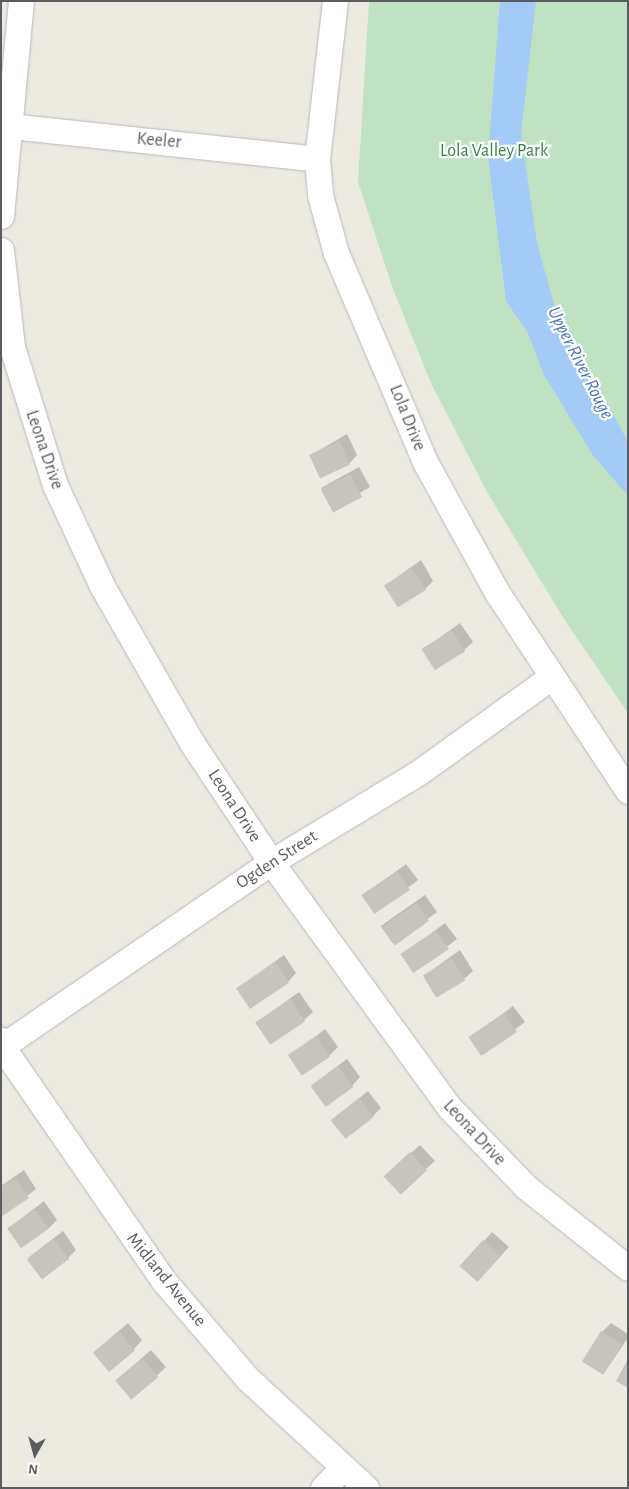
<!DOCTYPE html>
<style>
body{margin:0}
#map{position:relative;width:629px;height:1489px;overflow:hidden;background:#eceae1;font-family:"Alegreya Sans",sans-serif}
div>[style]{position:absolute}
.green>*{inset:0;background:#bfe2c3}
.water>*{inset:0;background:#a4cbf8}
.shadow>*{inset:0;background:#0003;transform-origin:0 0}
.building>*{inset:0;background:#c7c4be;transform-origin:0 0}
.roads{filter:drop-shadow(0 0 1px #b7b8bd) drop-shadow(0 0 1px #b7b8bd)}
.minor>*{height:25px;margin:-12.5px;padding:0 12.5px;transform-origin:12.5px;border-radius:12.5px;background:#fff}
span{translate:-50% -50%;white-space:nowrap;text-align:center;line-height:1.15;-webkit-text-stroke:4.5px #fff;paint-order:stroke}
.street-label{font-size:18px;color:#5a5c61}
.park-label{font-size:18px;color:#3a8045}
.water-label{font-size:19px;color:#4a74b9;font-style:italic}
.frame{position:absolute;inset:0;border:2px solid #5a5c61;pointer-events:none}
.north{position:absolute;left:10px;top:1429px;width:50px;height:50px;-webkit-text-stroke:4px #fff;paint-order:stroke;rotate:187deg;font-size:14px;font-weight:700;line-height:20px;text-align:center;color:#5a5c61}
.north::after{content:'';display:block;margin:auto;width:18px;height:22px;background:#5a5c61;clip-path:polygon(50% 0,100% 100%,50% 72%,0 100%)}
</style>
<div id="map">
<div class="green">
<i style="clip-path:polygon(369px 1px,628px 1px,628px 713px,564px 619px,487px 492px,430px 381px,393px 289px,358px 182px)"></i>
</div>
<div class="water">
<i style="clip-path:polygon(500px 1px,536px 1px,521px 134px,537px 243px,554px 304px,628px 442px,628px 496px,592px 454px,543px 373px,528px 333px,506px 301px,488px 157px)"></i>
</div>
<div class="shadow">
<i style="clip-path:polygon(347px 434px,357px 455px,349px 464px,311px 455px)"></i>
<i style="left:359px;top:467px;width:23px;height:43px;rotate:61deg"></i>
<i style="clip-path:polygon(421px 560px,433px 581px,425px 589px,386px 585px)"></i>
<i style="clip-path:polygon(460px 623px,473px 642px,464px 650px,424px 649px)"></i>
<i style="left:406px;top:864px;width:20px;height:54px;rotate:53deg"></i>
<i style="left:425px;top:895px;width:21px;height:54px;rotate:55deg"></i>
<i style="left:445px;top:923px;width:20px;height:54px;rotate:53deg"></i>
<i style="clip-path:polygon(460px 950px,473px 971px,464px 979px,425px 975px)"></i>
<i style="clip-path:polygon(284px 955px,296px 973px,288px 982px,238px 988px)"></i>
<i style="clip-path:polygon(299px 992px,313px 1012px,304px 1020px,256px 1023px)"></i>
<i style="left:513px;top:1006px;width:20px;height:54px;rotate:53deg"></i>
<i style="clip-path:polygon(325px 1029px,338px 1047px,329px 1056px,290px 1056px)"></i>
<i style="clip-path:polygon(347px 1059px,360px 1077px,352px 1086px,312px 1085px)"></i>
<i style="clip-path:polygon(368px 1091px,381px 1108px,373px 1116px,332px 1120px)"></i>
<i style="clip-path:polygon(420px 1145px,435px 1161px,426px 1169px,394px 1168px)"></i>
<i style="clip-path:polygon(24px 1170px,36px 1189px,1px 1216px,1px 1186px)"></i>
<i style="clip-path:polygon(44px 1201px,57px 1220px,49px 1228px,9px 1228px)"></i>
<i style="clip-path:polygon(63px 1231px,76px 1250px,68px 1258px,28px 1258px)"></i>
<i style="clip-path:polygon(492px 1232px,509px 1247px,485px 1273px,484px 1241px)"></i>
<i style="clip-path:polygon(128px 1323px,142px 1340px,134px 1349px,94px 1352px)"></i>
<i style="clip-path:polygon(611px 1323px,628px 1334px,628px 1338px,604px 1373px,602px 1332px)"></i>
<i style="clip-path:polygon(151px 1350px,166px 1367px,133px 1398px,126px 1372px)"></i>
</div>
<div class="building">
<i style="left:339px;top:441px;width:26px;height:33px;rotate:65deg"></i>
<i style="left:350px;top:474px;width:26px;height:33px;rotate:62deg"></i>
<i style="left:412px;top:568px;width:26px;height:33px;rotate:58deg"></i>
<i style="left:452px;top:630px;width:25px;height:36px;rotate:58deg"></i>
<i style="left:397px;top:871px;width:23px;height:43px;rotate:56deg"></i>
<i style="left:416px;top:903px;width:22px;height:42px;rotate:54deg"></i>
<i style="left:436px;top:930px;width:23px;height:43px;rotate:56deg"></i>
<i style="left:452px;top:958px;width:26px;height:34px;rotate:59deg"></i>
<i style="left:275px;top:962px;width:25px;height:47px;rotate:56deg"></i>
<i style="left:290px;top:999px;width:27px;height:42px;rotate:56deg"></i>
<i style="left:504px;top:1013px;width:23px;height:43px;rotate:56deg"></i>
<i style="left:316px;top:1036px;width:25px;height:34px;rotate:56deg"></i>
<i style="left:338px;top:1066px;width:26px;height:34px;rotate:54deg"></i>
<i style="left:359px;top:1098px;width:24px;height:36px;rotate:52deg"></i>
<i style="left:410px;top:1152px;width:25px;height:36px;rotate:47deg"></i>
<i style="clip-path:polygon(15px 1178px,29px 1198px,1px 1217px,1px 1187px)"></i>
<i style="left:35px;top:1209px;width:24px;height:34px;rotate:55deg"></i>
<i style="left:54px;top:1239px;width:25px;height:34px;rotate:53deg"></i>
<i style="left:483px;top:1240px;width:24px;height:35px;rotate:42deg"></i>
<i style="left:119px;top:1331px;width:25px;height:34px;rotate:50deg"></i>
<i style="left:601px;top:1331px;width:25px;height:36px;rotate:32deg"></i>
<i style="left:142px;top:1358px;width:25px;height:35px;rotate:50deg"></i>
<i style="clip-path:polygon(628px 1359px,628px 1388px,616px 1381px)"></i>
</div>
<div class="roads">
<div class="minor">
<i style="left:335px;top:1px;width:159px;rotate:96.5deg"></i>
<i style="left:317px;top:159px;width:36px;rotate:85deg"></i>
<i style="left:320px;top:195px;width:60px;rotate:74.6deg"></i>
<i style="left:336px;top:253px;width:227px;rotate:66.9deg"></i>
<i style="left:425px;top:462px;width:151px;rotate:61.1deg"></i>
<i style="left:498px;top:594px;width:236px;rotate:56.6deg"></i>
<i style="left:1px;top:125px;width:318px;rotate:6.1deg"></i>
<i style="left:1px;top:216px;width:216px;rotate:-84.7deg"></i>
<i style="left:1px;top:250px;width:98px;rotate:83.5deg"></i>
<i style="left:12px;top:347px;width:145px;rotate:72.7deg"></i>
<i style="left:55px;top:485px;width:111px;rotate:65deg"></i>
<i style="left:102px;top:586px;width:181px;rotate:60.2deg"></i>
<i style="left:192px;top:743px;width:143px;rotate:56.4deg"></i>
<i style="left:271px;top:862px;width:303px;rotate:54deg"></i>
<i style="left:449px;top:1107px;width:111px;rotate:46.1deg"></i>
<i style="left:526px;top:1187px;width:130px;rotate:38.5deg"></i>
<i style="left:1px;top:1040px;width:6px;rotate:59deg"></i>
<i style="left:4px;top:1045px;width:324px;rotate:-34.4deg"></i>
<i style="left:271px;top:862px;width:172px;rotate:-31.2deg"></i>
<i style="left:418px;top:773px;width:164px;rotate:-35.8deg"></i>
<i style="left:1px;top:1045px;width:285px;rotate:55.4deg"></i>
<i style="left:163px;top:1280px;width:130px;rotate:49.4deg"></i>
<i style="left:248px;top:1379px;width:161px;rotate:42.7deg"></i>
<i style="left:323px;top:1488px;width:28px;rotate:-46deg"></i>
</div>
</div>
<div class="street-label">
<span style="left:159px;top:141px;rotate:5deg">Keeler</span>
<span style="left:407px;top:418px;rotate:68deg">Lola Drive</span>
<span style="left:44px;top:450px;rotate:71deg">Leona Drive</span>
<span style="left:234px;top:806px;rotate:57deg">Leona Drive</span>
<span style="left:277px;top:860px;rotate:-33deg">Ogden Street</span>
<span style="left:474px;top:1133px;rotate:47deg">Leona Drive</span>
<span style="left:166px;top:1280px;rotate:51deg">Midland Avenue</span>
</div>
<div class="park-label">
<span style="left:494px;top:151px">Lola Valley Park</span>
</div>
<div class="water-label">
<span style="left:580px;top:363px;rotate:63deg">Upper River Rouge</span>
</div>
<div class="frame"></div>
<div class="north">N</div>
</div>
